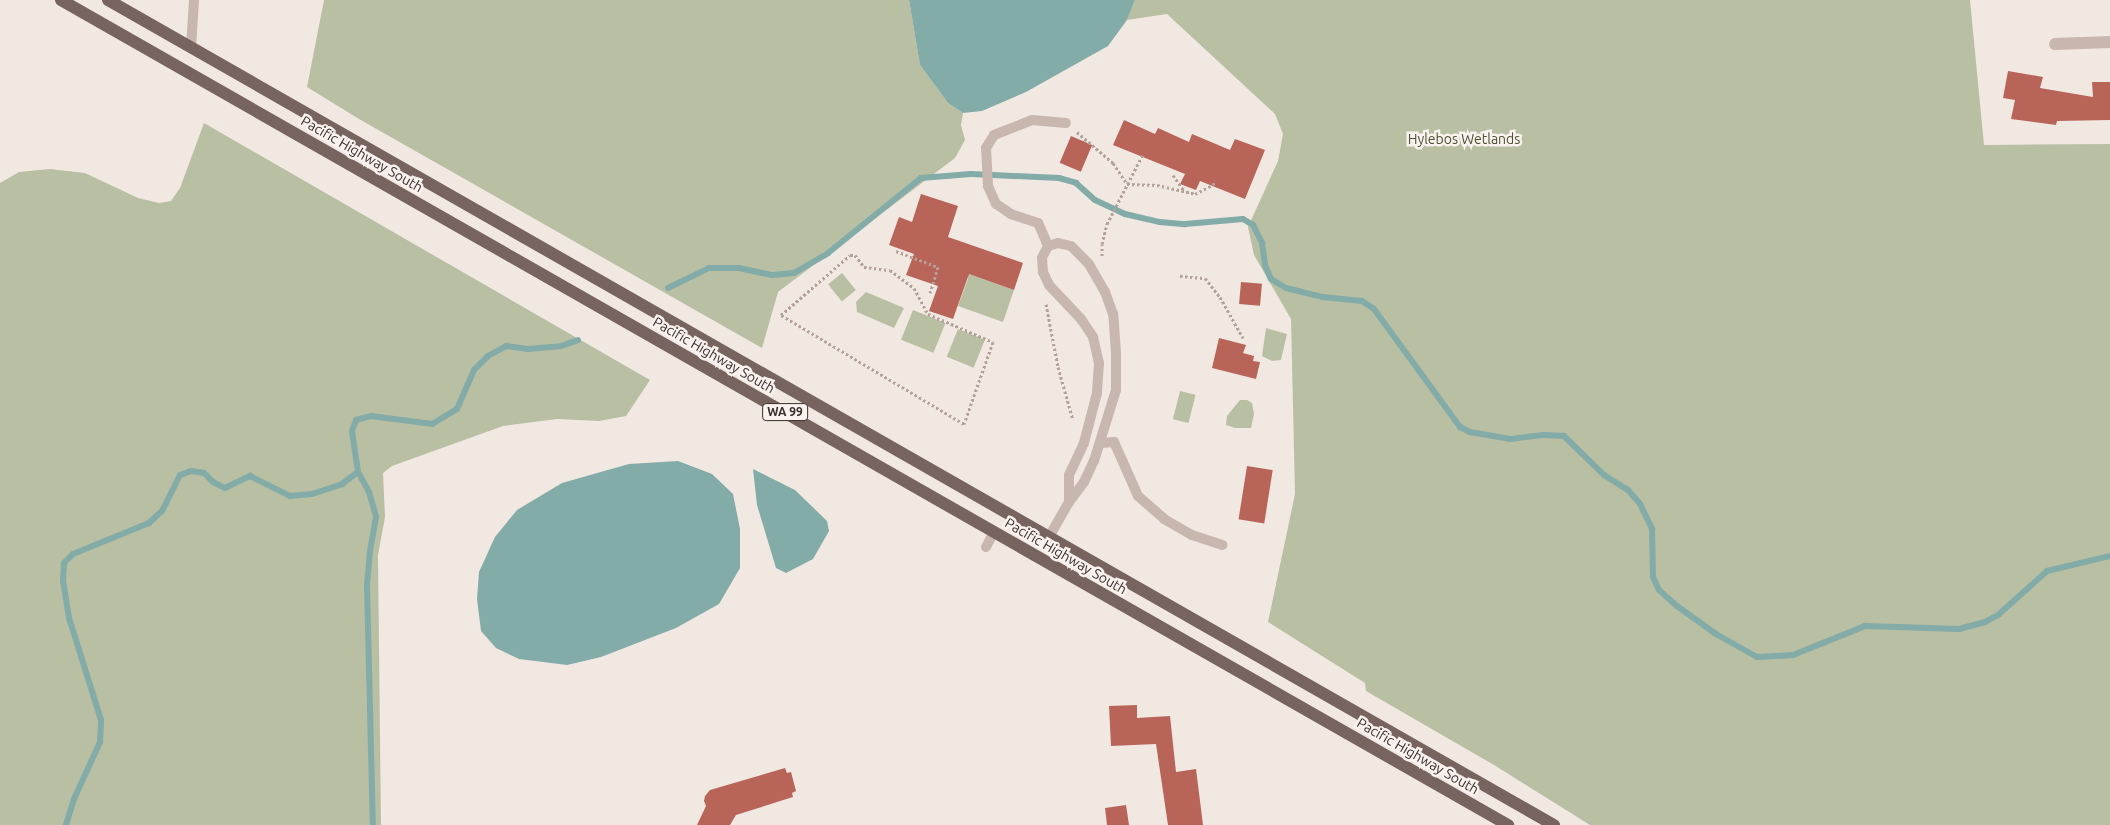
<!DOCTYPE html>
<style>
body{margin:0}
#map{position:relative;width:2110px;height:825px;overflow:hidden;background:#f1e8e2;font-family:Ubuntu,sans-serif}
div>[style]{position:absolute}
.green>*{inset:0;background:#b9bfa3;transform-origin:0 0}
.water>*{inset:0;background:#83aba8}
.stream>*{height:6px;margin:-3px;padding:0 3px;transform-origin:3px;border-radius:3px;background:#83aba8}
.building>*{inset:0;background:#b96458;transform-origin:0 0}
.path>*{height:3px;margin-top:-1.5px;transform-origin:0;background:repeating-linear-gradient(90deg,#b4a199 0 2.5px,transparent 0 5px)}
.service>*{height:10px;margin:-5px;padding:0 5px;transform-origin:5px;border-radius:5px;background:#c8b7ae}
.minor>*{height:12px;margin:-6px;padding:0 6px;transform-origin:6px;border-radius:6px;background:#c8b7ae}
.primary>*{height:12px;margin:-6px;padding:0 6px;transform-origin:6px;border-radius:6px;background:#78645f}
span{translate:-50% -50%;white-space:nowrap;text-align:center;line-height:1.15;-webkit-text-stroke:5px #f9f2ee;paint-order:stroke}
.shield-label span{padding:1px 4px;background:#f9f2ee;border:1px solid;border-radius:4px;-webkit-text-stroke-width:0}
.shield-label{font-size:12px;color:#382e2c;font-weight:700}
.park-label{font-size:14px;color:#4b5332}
.street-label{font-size:14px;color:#382e2c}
</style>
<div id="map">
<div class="green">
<i style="clip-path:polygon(324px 0,909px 0,920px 65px,948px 103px,963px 113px,961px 125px,965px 140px,955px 158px,778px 292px,762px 348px,359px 119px,307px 87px)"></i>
<i style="clip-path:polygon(1135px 0,1970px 0,1984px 145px,2110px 144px,2110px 825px,1590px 825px,1494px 765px,1366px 691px,1365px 683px,1268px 622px,1295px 494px,1291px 319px,1254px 255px,1248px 227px,1278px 161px,1283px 134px,1275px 114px,1167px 14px,1127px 20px)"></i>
<i style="clip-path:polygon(204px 123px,650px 380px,626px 416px,599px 421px,557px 419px,503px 426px,392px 466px,383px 473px,385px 517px,378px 555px,381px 825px,0 825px,0 183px,19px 172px,50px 169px,85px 173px,138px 198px,159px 203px,171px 201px,180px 188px)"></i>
<i style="left:842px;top:273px;width:22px;height:18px;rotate:51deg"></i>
<i style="clip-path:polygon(966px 273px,1014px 290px,1003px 322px,958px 306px,968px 279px)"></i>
<i style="clip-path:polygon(866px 292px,904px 308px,894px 328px,857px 312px,856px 302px)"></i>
<i style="left:913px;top:310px;width:35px;height:32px;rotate:22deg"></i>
<i style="clip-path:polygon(1266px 328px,1287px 334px,1281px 360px,1272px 361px,1262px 356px)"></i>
<i style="left:958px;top:329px;width:29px;height:30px;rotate:22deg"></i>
<i style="left:1180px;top:391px;width:16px;height:29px;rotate:14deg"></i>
<i style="clip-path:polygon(1240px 400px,1247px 400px,1252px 403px,1254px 414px,1251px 428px,1235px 428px,1226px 425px,1227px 416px)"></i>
</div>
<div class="water">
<i style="clip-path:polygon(909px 0,1135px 0,1127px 20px,1108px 46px,1026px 92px,982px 111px,963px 113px,948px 103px,920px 65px)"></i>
<i style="clip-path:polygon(678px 461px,712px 474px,733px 494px,740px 529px,740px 568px,719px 604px,676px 628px,601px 657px,567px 665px,519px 659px,496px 648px,481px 631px,477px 599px,479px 572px,495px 537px,517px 510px,562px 483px,629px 464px)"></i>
<i style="clip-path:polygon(753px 469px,795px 490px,827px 521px,829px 531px,813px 559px,786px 573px,776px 568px,757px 505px)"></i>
</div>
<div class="stream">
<i style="left:668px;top:288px;width:46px;rotate:-26deg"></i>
<i style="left:709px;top:268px;width:30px"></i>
<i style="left:739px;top:268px;width:34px;rotate:12deg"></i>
<i style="left:772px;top:275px;width:22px;rotate:-5deg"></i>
<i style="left:794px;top:273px;width:39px;rotate:-30deg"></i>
<i style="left:828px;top:253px;width:119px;rotate:-38.9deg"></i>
<i style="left:921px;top:178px;width:50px;rotate:-4.6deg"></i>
<i style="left:971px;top:174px;width:88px;rotate:2.6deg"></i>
<i style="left:1059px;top:178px;width:18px;rotate:16deg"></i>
<i style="left:1076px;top:183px;width:25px;rotate:42deg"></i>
<i style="left:1095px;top:200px;width:33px;rotate:25deg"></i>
<i style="left:1125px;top:214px;width:36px;rotate:13deg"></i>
<i style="left:1160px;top:222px;width:25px;rotate:5deg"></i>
<i style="left:1185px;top:224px;width:58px;rotate:-4.9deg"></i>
<i style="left:1243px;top:219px;width:12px;rotate:31deg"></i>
<i style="left:1253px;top:225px;width:20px;rotate:63deg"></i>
<i style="left:1262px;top:243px;width:22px;rotate:82deg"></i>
<i style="left:1265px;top:265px;width:15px;rotate:67deg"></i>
<i style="left:1271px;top:279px;width:17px;rotate:31deg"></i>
<i style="left:1286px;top:288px;width:38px;rotate:14deg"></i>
<i style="left:1323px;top:297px;width:39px;rotate:6deg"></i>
<i style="left:1362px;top:301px;width:14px;rotate:34deg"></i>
<i style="left:1374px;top:309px;width:146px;rotate:53.9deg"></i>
<i style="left:1460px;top:427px;width:11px;rotate:27deg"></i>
<i style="left:1470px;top:432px;width:41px;rotate:9.9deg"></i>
<i style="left:1510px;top:439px;width:34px;rotate:-7deg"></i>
<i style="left:1544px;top:435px;width:20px;rotate:3deg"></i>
<i style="left:1564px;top:436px;width:56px;rotate:44.3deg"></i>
<i style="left:1604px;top:475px;width:28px;rotate:32deg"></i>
<i style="left:1628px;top:490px;width:18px;rotate:49deg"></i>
<i style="left:1640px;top:504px;width:28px;rotate:64deg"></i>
<i style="left:1652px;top:529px;width:48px;rotate:88.8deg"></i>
<i style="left:1653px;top:577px;width:14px;rotate:65deg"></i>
<i style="left:1659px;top:590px;width:24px;rotate:42deg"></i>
<i style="left:1677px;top:606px;width:48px;rotate:35.7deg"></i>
<i style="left:1716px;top:634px;width:47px;rotate:29.3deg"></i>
<i style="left:1757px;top:657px;width:36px;rotate:-3deg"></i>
<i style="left:1793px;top:655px;width:78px;rotate:-21.9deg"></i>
<i style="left:1865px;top:626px;width:94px;rotate:1.8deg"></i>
<i style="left:1959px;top:629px;width:27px;rotate:-15deg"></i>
<i style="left:1985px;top:622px;width:15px;rotate:-28deg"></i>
<i style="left:1998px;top:615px;width:66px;rotate:-41.9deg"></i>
<i style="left:2047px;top:571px;width:65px;rotate:-13.4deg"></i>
<i style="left:358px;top:472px;width:23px;rotate:61deg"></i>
<i style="left:369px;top:492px;width:26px;rotate:74deg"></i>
<i style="left:376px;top:517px;width:35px;rotate:100deg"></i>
<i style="left:370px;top:551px;width:35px;rotate:95deg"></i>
<i style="left:367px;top:586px;width:239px;rotate:88.6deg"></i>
<i style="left:66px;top:825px;width:27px;rotate:-73deg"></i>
<i style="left:74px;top:799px;width:63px;rotate:-65.5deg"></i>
<i style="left:100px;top:742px;width:22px;rotate:-87deg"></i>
<i style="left:101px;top:720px;width:107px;rotate:-107.4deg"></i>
<i style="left:69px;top:618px;width:36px;rotate:-99deg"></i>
<i style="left:63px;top:582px;width:19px;rotate:-87deg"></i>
<i style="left:64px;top:563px;width:13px;rotate:-45deg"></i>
<i style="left:73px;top:554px;width:82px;rotate:-22.2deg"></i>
<i style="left:149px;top:523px;width:18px;rotate:-43deg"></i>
<i style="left:162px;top:511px;width:40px;rotate:-63.4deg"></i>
<i style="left:180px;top:475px;width:12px;rotate:-20deg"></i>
<i style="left:191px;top:471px;width:13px;rotate:9deg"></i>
<i style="left:204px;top:473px;width:13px;rotate:45deg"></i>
<i style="left:213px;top:482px;width:13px;rotate:27deg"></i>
<i style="left:225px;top:488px;width:28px;rotate:-26deg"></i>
<i style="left:250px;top:476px;width:45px;rotate:26.6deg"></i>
<i style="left:290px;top:496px;width:22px;rotate:-5deg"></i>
<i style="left:312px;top:494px;width:32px;rotate:-18deg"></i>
<i style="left:342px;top:484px;width:20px;rotate:-37deg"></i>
<i style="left:358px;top:472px;width:41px;rotate:-98.3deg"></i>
<i style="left:352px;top:431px;width:12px;rotate:-70deg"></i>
<i style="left:356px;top:420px;width:16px;rotate:-15deg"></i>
<i style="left:371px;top:416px;width:62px;rotate:7.5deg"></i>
<i style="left:432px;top:424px;width:29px;rotate:-31deg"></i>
<i style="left:457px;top:409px;width:43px;rotate:-66.4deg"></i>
<i style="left:474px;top:370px;width:20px;rotate:-45deg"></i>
<i style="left:488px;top:356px;width:21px;rotate:-29deg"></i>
<i style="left:506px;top:346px;width:22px;rotate:8deg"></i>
<i style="left:528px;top:349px;width:33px;rotate:-5deg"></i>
<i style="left:561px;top:346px;width:18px;rotate:-19deg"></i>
</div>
<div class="building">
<i style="clip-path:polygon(2008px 71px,2043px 77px,2040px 88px,2093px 97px,2092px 82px,2110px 82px,2110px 120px,2057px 121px,2056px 125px,2011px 119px,2015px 100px,2003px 98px)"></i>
<i style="clip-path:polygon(1124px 120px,1155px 134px,1158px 128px,1189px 142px,1192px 134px,1230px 150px,1235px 139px,1265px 150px,1245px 199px,1200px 181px,1196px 190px,1180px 184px,1185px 174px,1113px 145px)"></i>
<i style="left:1071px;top:136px;width:23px;height:29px;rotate:23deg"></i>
<i style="clip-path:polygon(921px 194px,958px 206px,948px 237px,1023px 263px,1014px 290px,969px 274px,953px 319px,929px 311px,938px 286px,906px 275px,914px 254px,889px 245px,899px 217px,912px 222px)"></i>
<i style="left:1241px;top:282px;width:21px;height:22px;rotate:5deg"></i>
<i style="clip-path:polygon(1219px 338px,1246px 345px,1243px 353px,1254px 356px,1253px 361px,1260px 362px,1256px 379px,1212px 368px)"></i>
<i style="left:1247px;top:466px;width:26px;height:54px;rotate:9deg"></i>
<i style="clip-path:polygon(1137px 705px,1137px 718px,1170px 716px,1176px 772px,1196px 769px,1203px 825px,1168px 825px,1156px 744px,1111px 746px,1109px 706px)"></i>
<i style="clip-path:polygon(785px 768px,787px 773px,791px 772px,796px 791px,792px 793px,793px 797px,736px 815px,730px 825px,697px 825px,706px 806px,704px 801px,705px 796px,710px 790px)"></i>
<i style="clip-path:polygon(1126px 805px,1129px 825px,1107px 825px,1105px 808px)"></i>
</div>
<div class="path">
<i style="left:1077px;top:132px;width:48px;rotate:40.7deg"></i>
<i style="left:1113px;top:163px;width:25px;rotate:56deg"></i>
<i style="left:1127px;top:184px;width:30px;rotate:2deg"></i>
<i style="left:1157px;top:185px;width:39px;rotate:13deg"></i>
<i style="left:1195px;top:194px;width:20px;rotate:-27deg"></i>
<i style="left:1213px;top:185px;width:5px;rotate:-68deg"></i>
<i style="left:1173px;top:175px;width:19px;rotate:55deg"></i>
<i style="left:896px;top:251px;width:45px;rotate:20.9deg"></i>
<i style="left:938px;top:267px;width:27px;rotate:107deg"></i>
<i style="left:850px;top:255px;width:5px"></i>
<i style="left:855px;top:255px;width:15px;rotate:53deg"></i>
<i style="left:864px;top:267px;width:26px;rotate:7deg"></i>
<i style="left:890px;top:270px;width:30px;rotate:37deg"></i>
<i style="left:914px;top:288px;width:30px;rotate:62deg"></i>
<i style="left:928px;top:314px;width:71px;rotate:23.3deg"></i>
<i style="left:993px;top:342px;width:87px;rotate:109.5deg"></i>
<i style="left:964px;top:424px;width:213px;rotate:-149.2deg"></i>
<i style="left:781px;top:315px;width:91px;rotate:-41deg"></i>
<i style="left:1102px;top:256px;width:12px;rotate:-90deg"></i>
<i style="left:1102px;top:244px;width:21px;rotate:-76deg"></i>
<i style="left:1107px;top:224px;width:79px;rotate:-62.8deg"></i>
<i style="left:1180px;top:276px;width:25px;rotate:5deg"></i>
<i style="left:1205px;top:278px;width:24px;rotate:52deg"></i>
<i style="left:1220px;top:297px;width:47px;rotate:60.7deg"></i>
<i style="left:1046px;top:304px;width:64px;rotate:79.2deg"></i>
<i style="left:1058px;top:367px;width:55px;rotate:74.2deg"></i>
</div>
<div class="service">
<i style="left:191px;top:48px;width:48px;rotate:-86.4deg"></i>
<i style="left:1048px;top:246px;width:25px;rotate:-113deg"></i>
<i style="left:1038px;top:223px;width:28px;rotate:-162deg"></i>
<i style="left:1011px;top:214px;width:18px;rotate:-146deg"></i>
<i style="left:996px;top:204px;width:20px;rotate:-114deg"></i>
<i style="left:988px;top:186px;width:38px;rotate:-93deg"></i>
<i style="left:986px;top:148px;width:15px;rotate:-58deg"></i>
<i style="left:994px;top:135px;width:41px;rotate:-21.5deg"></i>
<i style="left:1032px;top:120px;width:34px;rotate:5deg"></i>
<i style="left:1101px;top:443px;width:13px;rotate:-4deg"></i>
<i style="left:1114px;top:442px;width:59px;rotate:66deg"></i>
<i style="left:1138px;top:496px;width:35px;rotate:41deg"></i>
<i style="left:1164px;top:519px;width:32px;rotate:30deg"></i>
<i style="left:1192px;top:535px;width:32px;rotate:18deg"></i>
<i style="left:1049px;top:537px;width:40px;rotate:-60.3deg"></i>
<i style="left:1069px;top:502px;width:25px;rotate:-53deg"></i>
<i style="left:1084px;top:482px;width:23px;rotate:-65deg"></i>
<i style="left:1094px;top:461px;width:74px;rotate:-72.8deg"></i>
<i style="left:1116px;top:390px;width:37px;rotate:-90deg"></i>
<i style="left:1116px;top:353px;width:39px;rotate:-94deg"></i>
<i style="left:1113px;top:314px;width:23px;rotate:-110deg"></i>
<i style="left:1105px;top:292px;width:32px;rotate:-120deg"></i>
<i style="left:1089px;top:264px;width:25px;rotate:-135deg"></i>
<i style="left:1071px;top:246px;width:13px;rotate:-167deg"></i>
<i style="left:1058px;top:243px;width:10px;rotate:163deg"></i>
<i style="left:1048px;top:246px;width:13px;rotate:117deg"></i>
<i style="left:1042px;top:258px;width:14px;rotate:86deg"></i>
<i style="left:1043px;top:272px;width:14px;rotate:65deg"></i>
<i style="left:1049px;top:285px;width:47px;rotate:46.7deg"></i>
<i style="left:1081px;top:319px;width:22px;rotate:56deg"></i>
<i style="left:1093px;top:337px;width:27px;rotate:77deg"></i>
<i style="left:1099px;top:363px;width:30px;rotate:94deg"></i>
<i style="left:1097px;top:393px;width:52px;rotate:104.6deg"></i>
<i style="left:1084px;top:443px;width:35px;rotate:115deg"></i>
<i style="left:1069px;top:475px;width:27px;rotate:90deg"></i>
<i style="left:986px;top:547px;width:17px;rotate:-62deg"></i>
</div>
<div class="minor">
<i style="left:2055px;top:44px;width:55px;rotate:-2.1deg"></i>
</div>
<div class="primary">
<i style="left:61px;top:0;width:1666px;rotate:29.69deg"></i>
<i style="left:108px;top:0;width:1665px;rotate:29.71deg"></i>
</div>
<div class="shield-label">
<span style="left:785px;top:412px">WA 99</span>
</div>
<div class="park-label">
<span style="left:1464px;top:139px">Hylebos Wetlands</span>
</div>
<div class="street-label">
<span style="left:362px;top:154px;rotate:30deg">Pacific Highway South</span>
<span style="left:714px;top:355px;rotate:30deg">Pacific Highway South</span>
<span style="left:1066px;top:556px;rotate:30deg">Pacific Highway South</span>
<span style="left:1418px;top:756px;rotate:30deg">Pacific Highway South</span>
</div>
</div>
